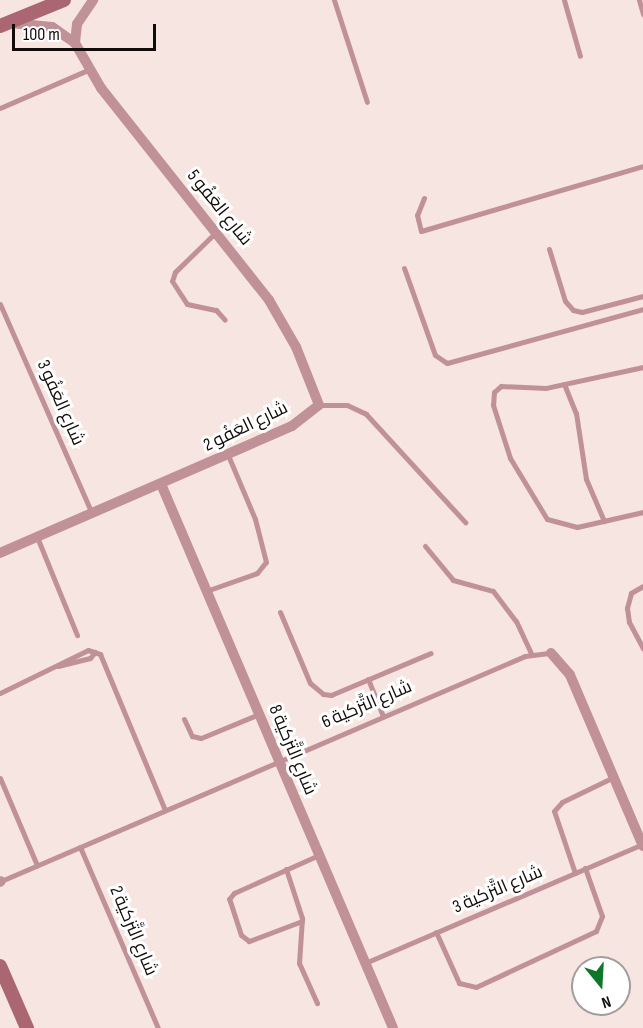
<!DOCTYPE html>
<meta charset="utf-8">
<style>
body{margin:0}
#map{position:relative;width:643px;height:1028px;overflow:hidden;background:#f6e5e1;font-family:"Sofia Sans Condensed",Cairo,sans-serif}
div>[style]{position:absolute}
.lane>*{height:5px;margin:-2.5px;padding:0 2.5px;transform-origin:2.5px;border-radius:2.5px;background:#c19198}
.street>*{height:10px;margin:-5px;padding:0 5px;transform-origin:5px;border-radius:5px;background:#c19198}
.secondary>*{height:14px;margin:-7px;padding:0 7px;transform-origin:7px;border-radius:7px;background:#aa6671}
span{translate:-50% -50%;white-space:nowrap;text-align:center;line-height:1.15;-webkit-text-stroke:6px #fff;paint-order:stroke}
.street-label{font-size:18px;color:#110c0a}
.north{position:absolute;left:571px;top:956px;width:60px;height:60px;box-sizing:border-box;background:#fff;border:2px solid #a09e9d;border-radius:50%;rotate:162deg;font-size:16px;font-weight:700;line-height:24px;text-align:center;color:#110c0a}
.north::after{content:'';display:block;margin:auto;width:21px;height:27px;background:#0c7629;clip-path:polygon(50% 0,100% 100%,50% 72%,0 100%)}
.scale{position:absolute;left:12px;top:24px;width:144px;height:27px;box-sizing:border-box;border:3px solid #110c0a;border-top:0;padding-left:8px;font-size:18px;line-height:21px;white-space:nowrap;color:#110c0a;-webkit-text-stroke:4px #fff;paint-order:stroke}
</style>
<div id="map">
<div class="lane">
<i style="left:334px;top:0;width:107px;rotate:72.1deg"></i>
<i style="left:564px;top:0;width:58px;rotate:74.1deg"></i>
<i style="left:639px;top:0;width:15px;rotate:74deg"></i>
<i style="left:0;top:108px;width:96px;rotate:-23.4deg"></i>
<i style="left:424px;top:198px;width:18px;rotate:112deg"></i>
<i style="left:417px;top:215px;width:16px;rotate:76deg"></i>
<i style="left:421px;top:231px;width:231px;rotate:-16.3deg"></i>
<i style="left:215px;top:233px;width:56px;rotate:135.7deg"></i>
<i style="left:175px;top:272px;width:9px;rotate:108deg"></i>
<i style="left:172px;top:281px;width:27px;rotate:57deg"></i>
<i style="left:187px;top:304px;width:30px;rotate:12deg"></i>
<i style="left:216px;top:310px;width:13px;rotate:48deg"></i>
<i style="left:549px;top:249px;width:54px;rotate:72.9deg"></i>
<i style="left:565px;top:301px;width:12px;rotate:48deg"></i>
<i style="left:573px;top:310px;width:9px;rotate:13deg"></i>
<i style="left:582px;top:312px;width:63px;rotate:-14.7deg"></i>
<i style="left:404px;top:268px;width:92px;rotate:70.4deg"></i>
<i style="left:435px;top:355px;width:14px;rotate:34deg"></i>
<i style="left:447px;top:363px;width:203px;rotate:-15.4deg"></i>
<i style="left:0;top:304px;width:229px;rotate:66.3deg"></i>
<i style="left:643px;top:367px;width:99px;rotate:167.8deg"></i>
<i style="left:546px;top:388px;width:45px;rotate:-177.5deg"></i>
<i style="left:501px;top:386px;width:9px;rotate:139deg"></i>
<i style="left:494px;top:392px;width:13px;rotate:94deg"></i>
<i style="left:493px;top:405px;width:56px;rotate:72.2deg"></i>
<i style="left:510px;top:458px;width:71px;rotate:58.8deg"></i>
<i style="left:547px;top:519px;width:31px;rotate:15deg"></i>
<i style="left:577px;top:527px;width:68px;rotate:-12.8deg"></i>
<i style="left:564px;top:384px;width:31px;rotate:68deg"></i>
<i style="left:576px;top:413px;width:67px;rotate:81.4deg"></i>
<i style="left:586px;top:479px;width:46px;rotate:66.8deg"></i>
<i style="left:319px;top:405px;width:28px"></i>
<i style="left:347px;top:405px;width:21px;rotate:25deg"></i>
<i style="left:366px;top:414px;width:147px;rotate:47.5deg"></i>
<i style="left:37px;top:537px;width:106px;rotate:67.8deg"></i>
<i style="left:425px;top:546px;width:44px;rotate:50.5deg"></i>
<i style="left:453px;top:580px;width:41px;rotate:15.4deg"></i>
<i style="left:493px;top:591px;width:38px;rotate:53deg"></i>
<i style="left:516px;top:621px;width:35px;rotate:65deg"></i>
<i style="left:643px;top:586px;width:14px;rotate:150deg"></i>
<i style="left:631px;top:593px;width:16px;rotate:105deg"></i>
<i style="left:627px;top:608px;width:14px;rotate:82deg"></i>
<i style="left:629px;top:622px;width:30px;rotate:62deg"></i>
<i style="left:206px;top:591px;width:54px;rotate:-19.4deg"></i>
<i style="left:257px;top:573px;width:14px;rotate:-51deg"></i>
<i style="left:266px;top:562px;width:44px;rotate:-104.3deg"></i>
<i style="left:255px;top:519px;width:69px;rotate:-112.9deg"></i>
<i style="left:280px;top:612px;width:77px;rotate:67.1deg"></i>
<i style="left:310px;top:683px;width:17px;rotate:40deg"></i>
<i style="left:323px;top:694px;width:8px;rotate:7deg"></i>
<i style="left:331px;top:695px;width:108px;rotate:-22.8deg"></i>
<i style="left:58px;top:666px;width:33px;rotate:-14deg"></i>
<i style="left:90px;top:658px;width:8px;rotate:-50deg"></i>
<i style="left:368px;top:679px;width:40px;rotate:68deg"></i>
<i style="left:0;top:693px;width:98px;rotate:-26deg"></i>
<i style="left:88px;top:650px;width:13px;rotate:18deg"></i>
<i style="left:100px;top:654px;width:169px;rotate:67.4deg"></i>
<i style="left:184px;top:719px;width:19px;rotate:65deg"></i>
<i style="left:192px;top:736px;width:9px;rotate:13deg"></i>
<i style="left:201px;top:738px;width:63px;rotate:-22.5deg"></i>
<i style="left:0;top:778px;width:95px;rotate:67deg"></i>
<i style="left:80px;top:847px;width:197px;rotate:66.7deg"></i>
<i style="left:286px;top:869px;width:52px;rotate:71.9deg"></i>
<i style="left:302px;top:918px;width:45px;rotate:93.8deg"></i>
<i style="left:299px;top:963px;width:44px;rotate:65.8deg"></i>
<i style="left:575px;top:873px;width:65px;rotate:-108.7deg"></i>
<i style="left:554px;top:811px;width:12px;rotate:-48deg"></i>
<i style="left:562px;top:802px;width:58px;rotate:-25.7deg"></i>
<i style="left:1px;top:881px;width:570px;rotate:-23.24deg"></i>
<i style="left:525px;top:656px;width:26px;rotate:-7deg"></i>
<i style="left:302px;top:921px;width:57px;rotate:159.3deg"></i>
<i style="left:249px;top:941px;width:10px;rotate:-143deg"></i>
<i style="left:241px;top:935px;width:38px;rotate:-108deg"></i>
<i style="left:229px;top:899px;width:8px;rotate:-50deg"></i>
<i style="left:234px;top:893px;width:93px;rotate:-24.1deg"></i>
<i style="left:436px;top:932px;width:56px;rotate:65.7deg"></i>
<i style="left:459px;top:983px;width:17px;rotate:13deg"></i>
<i style="left:476px;top:987px;width:132px;rotate:-25deg"></i>
<i style="left:596px;top:931px;width:16px;rotate:-68deg"></i>
<i style="left:602px;top:916px;width:51px;rotate:-109.5deg"></i>
<i style="left:365px;top:963px;width:301px;rotate:-23.2deg"></i>
</div>
<div class="street">
<i style="left:75px;top:43px;width:19px;rotate:-84deg"></i>
<i style="left:77px;top:24px;width:29px;rotate:-56deg"></i>
<i style="left:161px;top:484px;width:591px;rotate:66.9deg"></i>
<i style="left:0;top:553px;width:318px;rotate:-23.5deg"></i>
<i style="left:292px;top:426px;width:34px;rotate:-38deg"></i>
<i style="left:319px;top:405px;width:62px;rotate:-111.6deg"></i>
<i style="left:296px;top:347px;width:54px;rotate:-119.9deg"></i>
<i style="left:269px;top:300px;width:270px;rotate:-128.4deg"></i>
<i style="left:101px;top:88px;width:52px;rotate:-120deg"></i>
<i style="left:75px;top:43px;width:28px;rotate:-145deg"></i>
<i style="left:52px;top:27px;width:42px;rotate:-174.6deg"></i>
<i style="left:551px;top:653px;width:29px;rotate:49deg"></i>
<i style="left:570px;top:675px;width:186px;rotate:66.9deg"></i>
<i style="left:0;top:882px;width:1px;rotate:-45deg"></i>
</div>
<div class="secondary">
<i style="left:0;top:26px;width:69px;rotate:-22.1deg"></i>
<i style="left:0;top:966px;width:68px;rotate:66.5deg"></i>
</div>
<div class="street-label">
<span style="left:219px;top:208px;rotate:51deg">شارع العَفُو 5</span>
<span style="left:60px;top:403px;rotate:66deg">شارع العَفُو 3</span>
<span style="left:246px;top:427px;rotate:-26deg">شارع العَفُو 2</span>
<span style="left:367px;top:705px;rotate:-23deg">شارع التَّزكية 6</span>
<span style="left:292px;top:750px;rotate:67deg">شارع التَّزكية 8</span>
<span style="left:498px;top:890px;rotate:-23deg">شارع التَّزكية 3</span>
<span style="left:133px;top:931px;rotate:67deg">شارع التَّزكية 2</span>
</div>
<div class="north">N</div>
<div class="scale">100 m</div>
</div>
